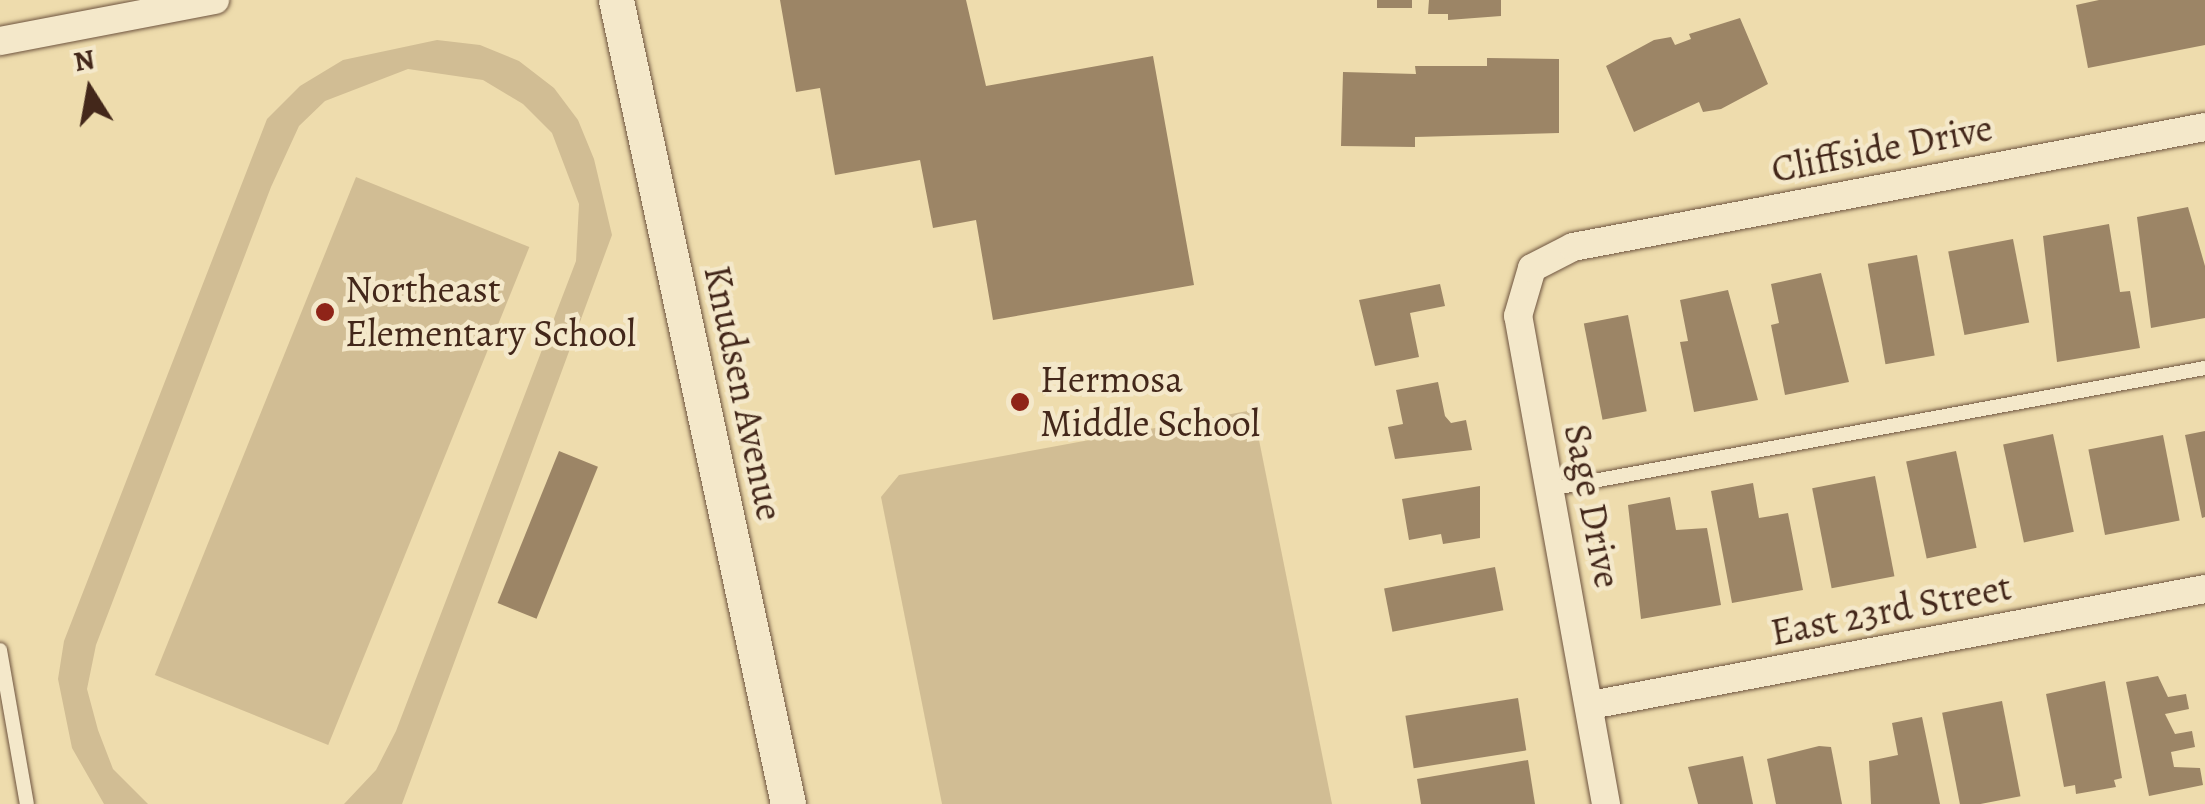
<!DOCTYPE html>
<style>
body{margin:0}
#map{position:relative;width:2205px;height:804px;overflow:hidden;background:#eedcad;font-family:Alegreya,serif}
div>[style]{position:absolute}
.green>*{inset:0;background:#d1bd94;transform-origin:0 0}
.building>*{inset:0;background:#9c8566;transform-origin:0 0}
.roads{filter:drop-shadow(0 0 2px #6e543f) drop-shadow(0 0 2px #6e543f)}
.service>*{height:14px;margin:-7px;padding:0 7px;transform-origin:7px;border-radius:7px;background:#f4e8ca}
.minor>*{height:28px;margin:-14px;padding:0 14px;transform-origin:14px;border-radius:14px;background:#f4e8ca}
.tertiary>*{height:35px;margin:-17.5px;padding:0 17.5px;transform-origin:17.5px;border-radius:17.5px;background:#f4e8ca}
.dots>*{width:28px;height:28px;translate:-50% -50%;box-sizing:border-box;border:5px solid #f4e8ca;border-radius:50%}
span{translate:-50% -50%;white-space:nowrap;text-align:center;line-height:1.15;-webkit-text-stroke:9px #f4e8ca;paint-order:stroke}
.street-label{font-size:38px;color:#43271a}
.poi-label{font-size:38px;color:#43271a}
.left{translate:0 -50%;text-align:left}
.north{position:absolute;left:40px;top:40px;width:100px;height:100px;-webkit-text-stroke:8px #f4e8ca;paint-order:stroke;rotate:349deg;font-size:28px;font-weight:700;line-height:40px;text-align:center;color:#43271a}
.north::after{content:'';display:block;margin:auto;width:35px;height:45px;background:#43271a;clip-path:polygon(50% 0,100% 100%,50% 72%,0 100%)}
</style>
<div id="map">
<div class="green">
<i style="clip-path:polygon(437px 40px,480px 45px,519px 61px,554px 88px,578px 120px,594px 159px,612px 235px,402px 804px,344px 804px,376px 770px,396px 731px,576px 261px,579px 204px,552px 133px,523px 104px,483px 80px,408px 69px,325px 101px,299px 126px,271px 187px,96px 645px,87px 689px,98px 730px,113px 769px,148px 804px,104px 804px,72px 748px,58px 679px,64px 641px,267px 119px,300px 86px,343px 60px)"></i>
<i style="left:356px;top:177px;width:187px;height:537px;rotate:22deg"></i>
<i style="clip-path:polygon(1253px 410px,1332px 804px,942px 804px,881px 497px,899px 475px)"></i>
</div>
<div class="building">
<i style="clip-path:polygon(780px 0,966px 0,986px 86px,1153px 56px,1194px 285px,993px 320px,976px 220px,933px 228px,920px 160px,835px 175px,820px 88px,796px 92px)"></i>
<i style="left:1377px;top:0;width:35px;height:8px"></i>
<i style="clip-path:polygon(1429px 0,1501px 0,1501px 16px,1448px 20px,1448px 14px,1428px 14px)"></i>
<i style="clip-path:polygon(2099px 0,2205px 0,2205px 45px,2088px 68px,2076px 5px)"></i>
<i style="clip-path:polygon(1740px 18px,1768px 84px,1721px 109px,1703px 112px,1699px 102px,1634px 132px,1606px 66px,1654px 40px,1671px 37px,1675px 45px,1691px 39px,1689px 34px)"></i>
<i style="clip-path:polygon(1487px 58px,1559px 59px,1559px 133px,1415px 137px,1415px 147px,1341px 146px,1343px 72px,1416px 74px,1415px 66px,1487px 66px)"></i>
<i style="clip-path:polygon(2188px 207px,2205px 266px,2205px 318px,2151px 328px,2137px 217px)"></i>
<i style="clip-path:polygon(2109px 224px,2120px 292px,2130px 291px,2140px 348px,2057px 362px,2043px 236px)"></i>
<i style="left:2013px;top:239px;width:85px;height:66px;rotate:79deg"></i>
<i style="left:1917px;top:255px;width:102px;height:50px;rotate:80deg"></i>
<i style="clip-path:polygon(1821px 273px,1849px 382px,1785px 395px,1771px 325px,1779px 323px,1771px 284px)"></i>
<i style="clip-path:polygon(1440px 284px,1445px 306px,1410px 313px,1419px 357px,1375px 366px,1359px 300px)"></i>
<i style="clip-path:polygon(1728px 290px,1758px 400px,1694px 412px,1680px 342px,1688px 341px,1680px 300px)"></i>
<i style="left:1628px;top:315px;width:98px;height:45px;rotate:79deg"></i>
<i style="clip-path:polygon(1438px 382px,1445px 416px,1451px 423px,1466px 420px,1472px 450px,1395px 459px,1388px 427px,1403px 424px,1396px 390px)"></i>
<i style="clip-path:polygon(2205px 431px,2205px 517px,2202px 518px,2185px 435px)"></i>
<i style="left:2053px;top:434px;width:100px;height:51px;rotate:78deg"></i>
<i style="left:2163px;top:435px;width:87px;height:76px;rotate:79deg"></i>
<i style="left:559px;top:451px;width:42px;height:164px;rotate:22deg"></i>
<i style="left:1956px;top:451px;width:99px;height:51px;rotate:78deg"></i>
<i style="left:1875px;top:476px;width:102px;height:64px;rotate:79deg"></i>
<i style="clip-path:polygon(1753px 483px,1759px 518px,1788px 513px,1803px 590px,1732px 603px,1711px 491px)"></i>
<i style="clip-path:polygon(1480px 486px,1480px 538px,1443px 544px,1441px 534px,1409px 540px,1402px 499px)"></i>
<i style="clip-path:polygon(1670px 497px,1676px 530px,1707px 528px,1721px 605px,1641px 619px,1628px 505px)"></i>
<i style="left:1495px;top:567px;width:44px;height:113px;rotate:79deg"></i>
<i style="clip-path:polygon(2158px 676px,2168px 697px,2186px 694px,2189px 709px,2165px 714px,2175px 734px,2192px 731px,2195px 747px,2171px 752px,2174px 767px,2200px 768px,2203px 785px,2149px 796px,2126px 682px)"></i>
<i style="clip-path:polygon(2105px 681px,2122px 778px,2114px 780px,2116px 787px,2076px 794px,2075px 785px,2064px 787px,2046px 694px)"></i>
<i style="left:1518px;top:698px;width:53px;height:114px;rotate:81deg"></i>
<i style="left:2002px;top:701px;width:97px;height:61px;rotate:79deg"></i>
<i style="clip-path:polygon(1922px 717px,1940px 804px,1871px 804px,1869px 761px,1898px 755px,1892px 723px)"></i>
<i style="clip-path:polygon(1819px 746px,1831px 747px,1842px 804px,1776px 804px,1767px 759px)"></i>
<i style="clip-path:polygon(1743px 756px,1753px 804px,1698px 804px,1688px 767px)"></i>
<i style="clip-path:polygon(1528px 760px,1535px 804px,1421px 804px,1417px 779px)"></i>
</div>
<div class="roads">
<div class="service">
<i style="left:1550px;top:489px;width:666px;rotate:-10.47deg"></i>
<i style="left:0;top:650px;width:156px;rotate:80.1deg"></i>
</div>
<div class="minor">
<i style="left:0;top:41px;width:219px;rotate:-10.8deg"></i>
<i style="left:1591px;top:705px;width:625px;rotate:-10.7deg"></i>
<i style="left:1606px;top:804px;width:496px;rotate:-100.2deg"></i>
<i style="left:1518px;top:316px;width:50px;rotate:-73.7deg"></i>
<i style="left:1532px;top:268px;width:46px;rotate:-27.1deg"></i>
<i style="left:1573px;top:247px;width:643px;rotate:-10.75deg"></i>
</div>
<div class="tertiary">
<i style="left:616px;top:0;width:822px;rotate:77.92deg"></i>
</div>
</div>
<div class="dots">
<i style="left:325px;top:312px;background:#8f2418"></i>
<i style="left:1020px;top:402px;background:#8f2418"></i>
</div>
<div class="street-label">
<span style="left:1882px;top:149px;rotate:-11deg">Cliffside Drive</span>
<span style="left:743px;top:393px;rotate:78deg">Knudsen Avenue</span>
<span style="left:1592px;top:506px;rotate:79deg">Sage Drive</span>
<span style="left:1891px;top:610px;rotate:-11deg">East 23rd Street</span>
</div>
<div class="poi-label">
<span class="left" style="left:345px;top:312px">Northeast<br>Elementary School</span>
<span class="left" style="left:1040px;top:402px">Hermosa<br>Middle School</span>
</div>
<div class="north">N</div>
</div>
